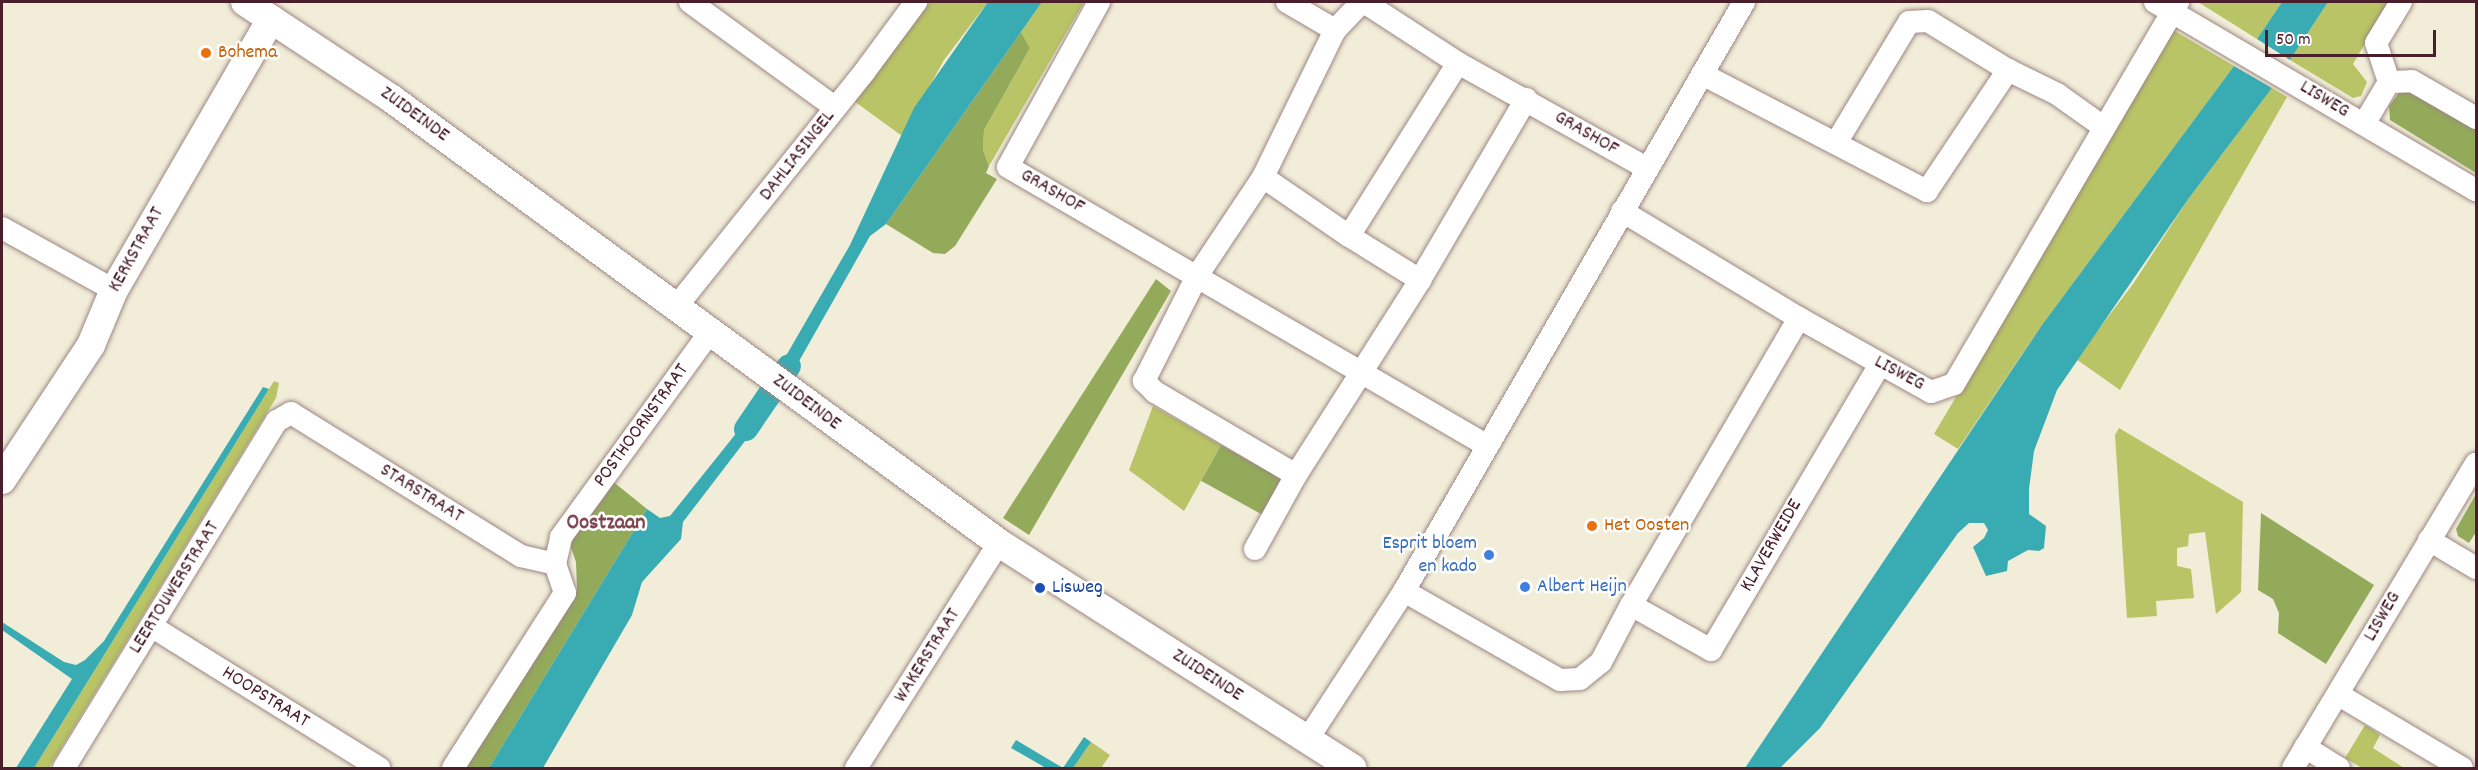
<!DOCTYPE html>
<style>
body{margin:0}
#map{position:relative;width:2478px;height:770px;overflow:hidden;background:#f1edd9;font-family:Dekko,sans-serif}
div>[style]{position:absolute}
.green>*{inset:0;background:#b8c465}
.forest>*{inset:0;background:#92aa5a;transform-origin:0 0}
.water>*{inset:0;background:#39abb3}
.canal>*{height:24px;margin:-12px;padding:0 12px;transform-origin:12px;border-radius:12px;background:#39abb3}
.roads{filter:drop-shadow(0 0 2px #9e8682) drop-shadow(0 0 2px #9e8682)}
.minor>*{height:22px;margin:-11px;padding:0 11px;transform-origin:11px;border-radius:11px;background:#fff}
.tertiary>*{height:28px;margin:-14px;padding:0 14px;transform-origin:14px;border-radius:14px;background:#fff}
.dots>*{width:16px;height:16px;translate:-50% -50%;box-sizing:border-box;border:3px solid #fff;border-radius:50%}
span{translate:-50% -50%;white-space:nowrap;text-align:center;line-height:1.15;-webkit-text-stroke:5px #fff;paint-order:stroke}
.food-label{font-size:20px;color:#c56008}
.left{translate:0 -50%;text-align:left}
.street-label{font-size:20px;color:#4a1f2b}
.shop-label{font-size:20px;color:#366cbe}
.right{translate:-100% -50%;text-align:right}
.transit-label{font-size:20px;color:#164399}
.quarter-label{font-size:22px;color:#804951;font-weight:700}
.frame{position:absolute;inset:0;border:3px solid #4a1f2b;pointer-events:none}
.scale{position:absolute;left:2265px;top:30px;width:171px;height:27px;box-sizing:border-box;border:3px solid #4a1f2b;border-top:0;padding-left:8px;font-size:18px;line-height:21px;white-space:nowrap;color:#4a1f2b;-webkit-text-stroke:4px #fff;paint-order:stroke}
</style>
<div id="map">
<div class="green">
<i style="clip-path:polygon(930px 2px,988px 2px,944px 60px,902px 136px,854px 101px)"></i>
<i style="clip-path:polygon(1042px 2px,1084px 2px,989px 166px,983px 150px,984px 130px,1030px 48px,1021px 32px)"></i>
<i style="clip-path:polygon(2198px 2px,2282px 2px,2257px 39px)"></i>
<i style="clip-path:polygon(2328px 2px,2389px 2px,2353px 64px,2367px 82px,2361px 96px,2353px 98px,2290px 60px)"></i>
<i style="clip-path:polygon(2173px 30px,2234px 66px,2042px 325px,1958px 449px,1934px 434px)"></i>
<i style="clip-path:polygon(2272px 88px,2287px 97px,2120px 390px,2076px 359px,2133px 284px,2189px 198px)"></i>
<i style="clip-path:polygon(274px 381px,279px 383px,276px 398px,49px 768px,34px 768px)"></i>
<i style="clip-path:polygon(1153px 406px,1221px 445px,1184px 511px,1129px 470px)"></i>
<i style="clip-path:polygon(2119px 428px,2243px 502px,2241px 592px,2216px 614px,2205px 532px,2189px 534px,2188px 546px,2177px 548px,2177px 566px,2191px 569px,2194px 598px,2156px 601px,2157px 616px,2127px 618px,2115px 435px)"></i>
<i style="clip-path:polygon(2365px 725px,2380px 735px,2373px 748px,2404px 768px,2362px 768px,2345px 758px)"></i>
<i style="clip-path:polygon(1091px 742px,1110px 755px,1101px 768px,1073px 768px)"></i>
</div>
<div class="forest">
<i style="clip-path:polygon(1021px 32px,1030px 48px,984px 130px,983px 150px,989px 166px,986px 173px,997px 179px,955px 246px,945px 254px,933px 253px,886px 224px)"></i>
<i style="clip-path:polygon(2405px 85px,2476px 128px,2476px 173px,2390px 120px,2389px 106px)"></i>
<i style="clip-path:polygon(1156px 279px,1171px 291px,1029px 535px,1003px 518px)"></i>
<i style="left:1221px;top:445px;width:71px;height:41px;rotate:29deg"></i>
<i style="clip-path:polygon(611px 480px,647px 509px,489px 768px,465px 768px,577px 590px,576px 562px,568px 539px)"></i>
<i style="clip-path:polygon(2476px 494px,2476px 532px,2469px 543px,2458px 536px,2456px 529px)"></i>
<i style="clip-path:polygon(2261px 513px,2374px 585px,2326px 664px,2278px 633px,2279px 613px,2273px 599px,2258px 590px)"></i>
</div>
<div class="water">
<i style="clip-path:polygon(988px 2px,1042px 2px,886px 224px,870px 236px,790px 377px,779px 368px,850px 245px,914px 108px)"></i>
<i style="clip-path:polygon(2282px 2px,2328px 2px,2290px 60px,2257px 39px)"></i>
<i style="clip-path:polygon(2234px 66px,2272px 88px,2189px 198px,2057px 390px,2034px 451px,2029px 489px,2029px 514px,2046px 526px,2044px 548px,2039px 551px,2028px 550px,2008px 561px,2007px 571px,1986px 576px,1973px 547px,1984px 538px,1988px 530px,1984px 523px,1969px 523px,1958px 533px,1820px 728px,1780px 768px,1745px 768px,2042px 325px)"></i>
<i style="clip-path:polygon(263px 387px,269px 389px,34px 768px,16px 768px,72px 679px,2px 630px,2px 622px,64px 662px,76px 665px,85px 660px,104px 641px)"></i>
<i style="clip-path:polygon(762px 401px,771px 407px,683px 522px,681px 539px,642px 582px,632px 615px,543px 768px,489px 768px,647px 509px,660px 518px,670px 516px)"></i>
<i style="clip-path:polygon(1084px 737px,1091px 742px,1073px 768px,1046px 768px,1011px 748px,1016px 740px,1063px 768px)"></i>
</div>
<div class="canal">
<i style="left:746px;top:429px;width:76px;rotate:-55.7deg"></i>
</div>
<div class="roads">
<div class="minor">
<i style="left:690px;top:2px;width:180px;rotate:36deg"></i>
<i style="left:1099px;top:2px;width:188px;rotate:118.9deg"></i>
<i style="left:1008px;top:167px;width:553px;rotate:30.18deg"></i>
<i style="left:1287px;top:2px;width:56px;rotate:30.3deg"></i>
<i style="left:1364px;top:2px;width:112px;rotate:33deg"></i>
<i style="left:1458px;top:63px;width:216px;rotate:29.1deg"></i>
<i style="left:2155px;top:2px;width:372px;rotate:30.4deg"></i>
<i style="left:1702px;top:74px;width:254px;rotate:27.5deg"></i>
<i style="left:1927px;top:191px;width:146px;rotate:-56.2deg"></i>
<i style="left:2389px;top:82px;width:23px;rotate:-2deg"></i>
<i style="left:2412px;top:81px;width:74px;rotate:30deg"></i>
<i style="left:2364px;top:124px;width:49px;rotate:-59.2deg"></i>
<i style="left:2389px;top:82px;width:41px;rotate:-108.4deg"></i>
<i style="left:2376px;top:43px;width:48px;rotate:-58.6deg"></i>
<i style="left:1836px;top:143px;width:141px;rotate:-58.9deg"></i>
<i style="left:1909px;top:22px;width:19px;rotate:-3deg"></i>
<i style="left:1928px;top:21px;width:94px;rotate:31.5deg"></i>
<i style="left:2008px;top:70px;width:55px;rotate:26.1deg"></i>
<i style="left:2057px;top:94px;width:55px;rotate:35.4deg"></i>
<i style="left:1263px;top:177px;width:104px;rotate:34.5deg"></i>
<i style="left:1349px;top:236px;width:204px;rotate:-57.8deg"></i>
<i style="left:1622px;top:211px;width:207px;rotate:31.2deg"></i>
<i style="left:1799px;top:318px;width:151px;rotate:29.3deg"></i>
<i style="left:1931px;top:392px;width:24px;rotate:-19deg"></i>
<i style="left:1954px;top:384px;width:443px;rotate:-59.6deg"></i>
<i style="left:2px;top:228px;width:128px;rotate:29deg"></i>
<i style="left:1349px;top:236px;width:84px;rotate:31.8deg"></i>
<i style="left:676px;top:307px;width:302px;rotate:-51.3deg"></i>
<i style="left:865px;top:71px;width:86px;rotate:-53.5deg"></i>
<i style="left:1799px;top:318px;width:333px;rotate:120.3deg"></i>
<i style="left:1631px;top:605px;width:92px;rotate:29.4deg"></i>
<i style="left:1711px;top:650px;width:332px;rotate:-59.4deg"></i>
<i style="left:1296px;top:475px;width:164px;rotate:-149.5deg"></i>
<i style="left:1155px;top:392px;width:16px;rotate:-135deg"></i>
<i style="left:1144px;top:381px;width:118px;rotate:-63.2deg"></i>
<i style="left:1197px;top:276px;width:119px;rotate:-56.3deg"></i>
<i style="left:1263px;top:177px;width:164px;rotate:-63.9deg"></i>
<i style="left:1335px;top:30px;width:39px;rotate:-46deg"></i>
<i style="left:2429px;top:540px;width:55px;rotate:30.8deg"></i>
<i style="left:1255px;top:549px;width:85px;rotate:-61deg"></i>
<i style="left:1296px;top:475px;width:231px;rotate:-57.5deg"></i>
<i style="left:1420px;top:280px;width:210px;rotate:-59.6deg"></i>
<i style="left:1404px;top:591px;width:180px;rotate:29.7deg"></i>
<i style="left:1560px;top:680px;width:20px;rotate:-3deg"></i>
<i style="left:1580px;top:679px;width:27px;rotate:-39deg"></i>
<i style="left:1601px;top:662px;width:64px;rotate:-62.2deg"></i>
<i style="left:151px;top:626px;width:269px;rotate:31.9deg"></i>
<i style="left:2339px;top:695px;width:143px;rotate:30.7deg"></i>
<i style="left:1307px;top:740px;width:178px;rotate:-56.9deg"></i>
<i style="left:1404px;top:591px;width:680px;rotate:-60deg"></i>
<i style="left:2305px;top:747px;width:40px;rotate:32deg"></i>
<i style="left:64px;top:768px;width:407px;rotate:-58.5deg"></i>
<i style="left:277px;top:421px;width:16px;rotate:-30deg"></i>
<i style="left:291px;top:413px;width:271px;rotate:31.9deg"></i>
<i style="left:521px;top:556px;width:35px;rotate:13deg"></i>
<i style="left:453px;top:768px;width:208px;rotate:-57.4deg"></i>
<i style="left:565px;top:593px;width:31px;rotate:-109deg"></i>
<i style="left:555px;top:564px;width:28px;rotate:-77deg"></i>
<i style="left:561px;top:537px;width:253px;rotate:-54deg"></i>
<i style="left:856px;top:768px;width:267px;rotate:-57.6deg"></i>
<i style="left:2293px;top:768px;width:355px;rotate:-59deg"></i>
</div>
<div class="tertiary">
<i style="left:245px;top:2px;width:176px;rotate:33.4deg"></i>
<i style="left:392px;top:99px;width:752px;rotate:36.18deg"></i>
<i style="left:999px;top:543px;width:419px;rotate:32.5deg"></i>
<i style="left:2px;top:480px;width:162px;rotate:-56.6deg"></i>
<i style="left:91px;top:345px;width:60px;rotate:-67.3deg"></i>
<i style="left:114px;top:290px;width:313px;rotate:-59.9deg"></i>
</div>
</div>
<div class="dots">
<i style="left:206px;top:53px;background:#e8710a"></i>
<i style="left:1592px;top:526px;background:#e8710a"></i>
<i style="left:1489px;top:555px;background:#3f7fe0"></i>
<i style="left:1525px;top:587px;background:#3f7fe0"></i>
<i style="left:1040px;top:588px;background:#1a4fb4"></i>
</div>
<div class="food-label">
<span class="left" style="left:218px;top:53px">Bohema</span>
<span class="left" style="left:1604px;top:526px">Het Oosten</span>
</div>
<div class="street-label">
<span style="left:2324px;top:100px;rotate:31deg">LISWEG</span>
<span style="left:414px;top:115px;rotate:36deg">ZUIDEINDE</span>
<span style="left:1586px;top:134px;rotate:30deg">GRASHOF</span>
<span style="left:798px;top:156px;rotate:-52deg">DAHLIASINGEL</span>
<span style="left:1052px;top:192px;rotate:30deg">GRASHOF</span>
<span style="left:137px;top:250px;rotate:-61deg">KERKSTRAAT</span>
<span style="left:1899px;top:374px;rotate:28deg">LISWEG</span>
<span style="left:806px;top:403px;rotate:37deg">ZUIDEINDE</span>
<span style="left:642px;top:426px;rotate:-54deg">POSTHOORNSTRAAT</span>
<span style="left:421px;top:494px;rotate:32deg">STARSTRAAT</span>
<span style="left:1772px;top:546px;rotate:-60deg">KLAVERWEIDE</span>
<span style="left:175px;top:588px;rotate:-58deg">LEERTOUWERSTRAAT</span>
<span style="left:2383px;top:617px;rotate:-60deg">LISWEG</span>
<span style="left:928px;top:656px;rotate:-58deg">WAKERSTRAAT</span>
<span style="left:1207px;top:676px;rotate:33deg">ZUIDEINDE</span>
<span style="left:265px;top:698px;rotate:32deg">HOOPSTRAAT</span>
</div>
<div class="shop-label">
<span class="right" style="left:1477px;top:556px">Esprit bloem<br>en kado</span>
<span class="left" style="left:1537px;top:587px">Albert Heijn</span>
</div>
<div class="transit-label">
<span class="left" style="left:1052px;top:588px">Lisweg</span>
</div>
<div class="quarter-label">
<span style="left:606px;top:524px">Oostzaan</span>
</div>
<div class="frame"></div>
<div class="scale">50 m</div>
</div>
